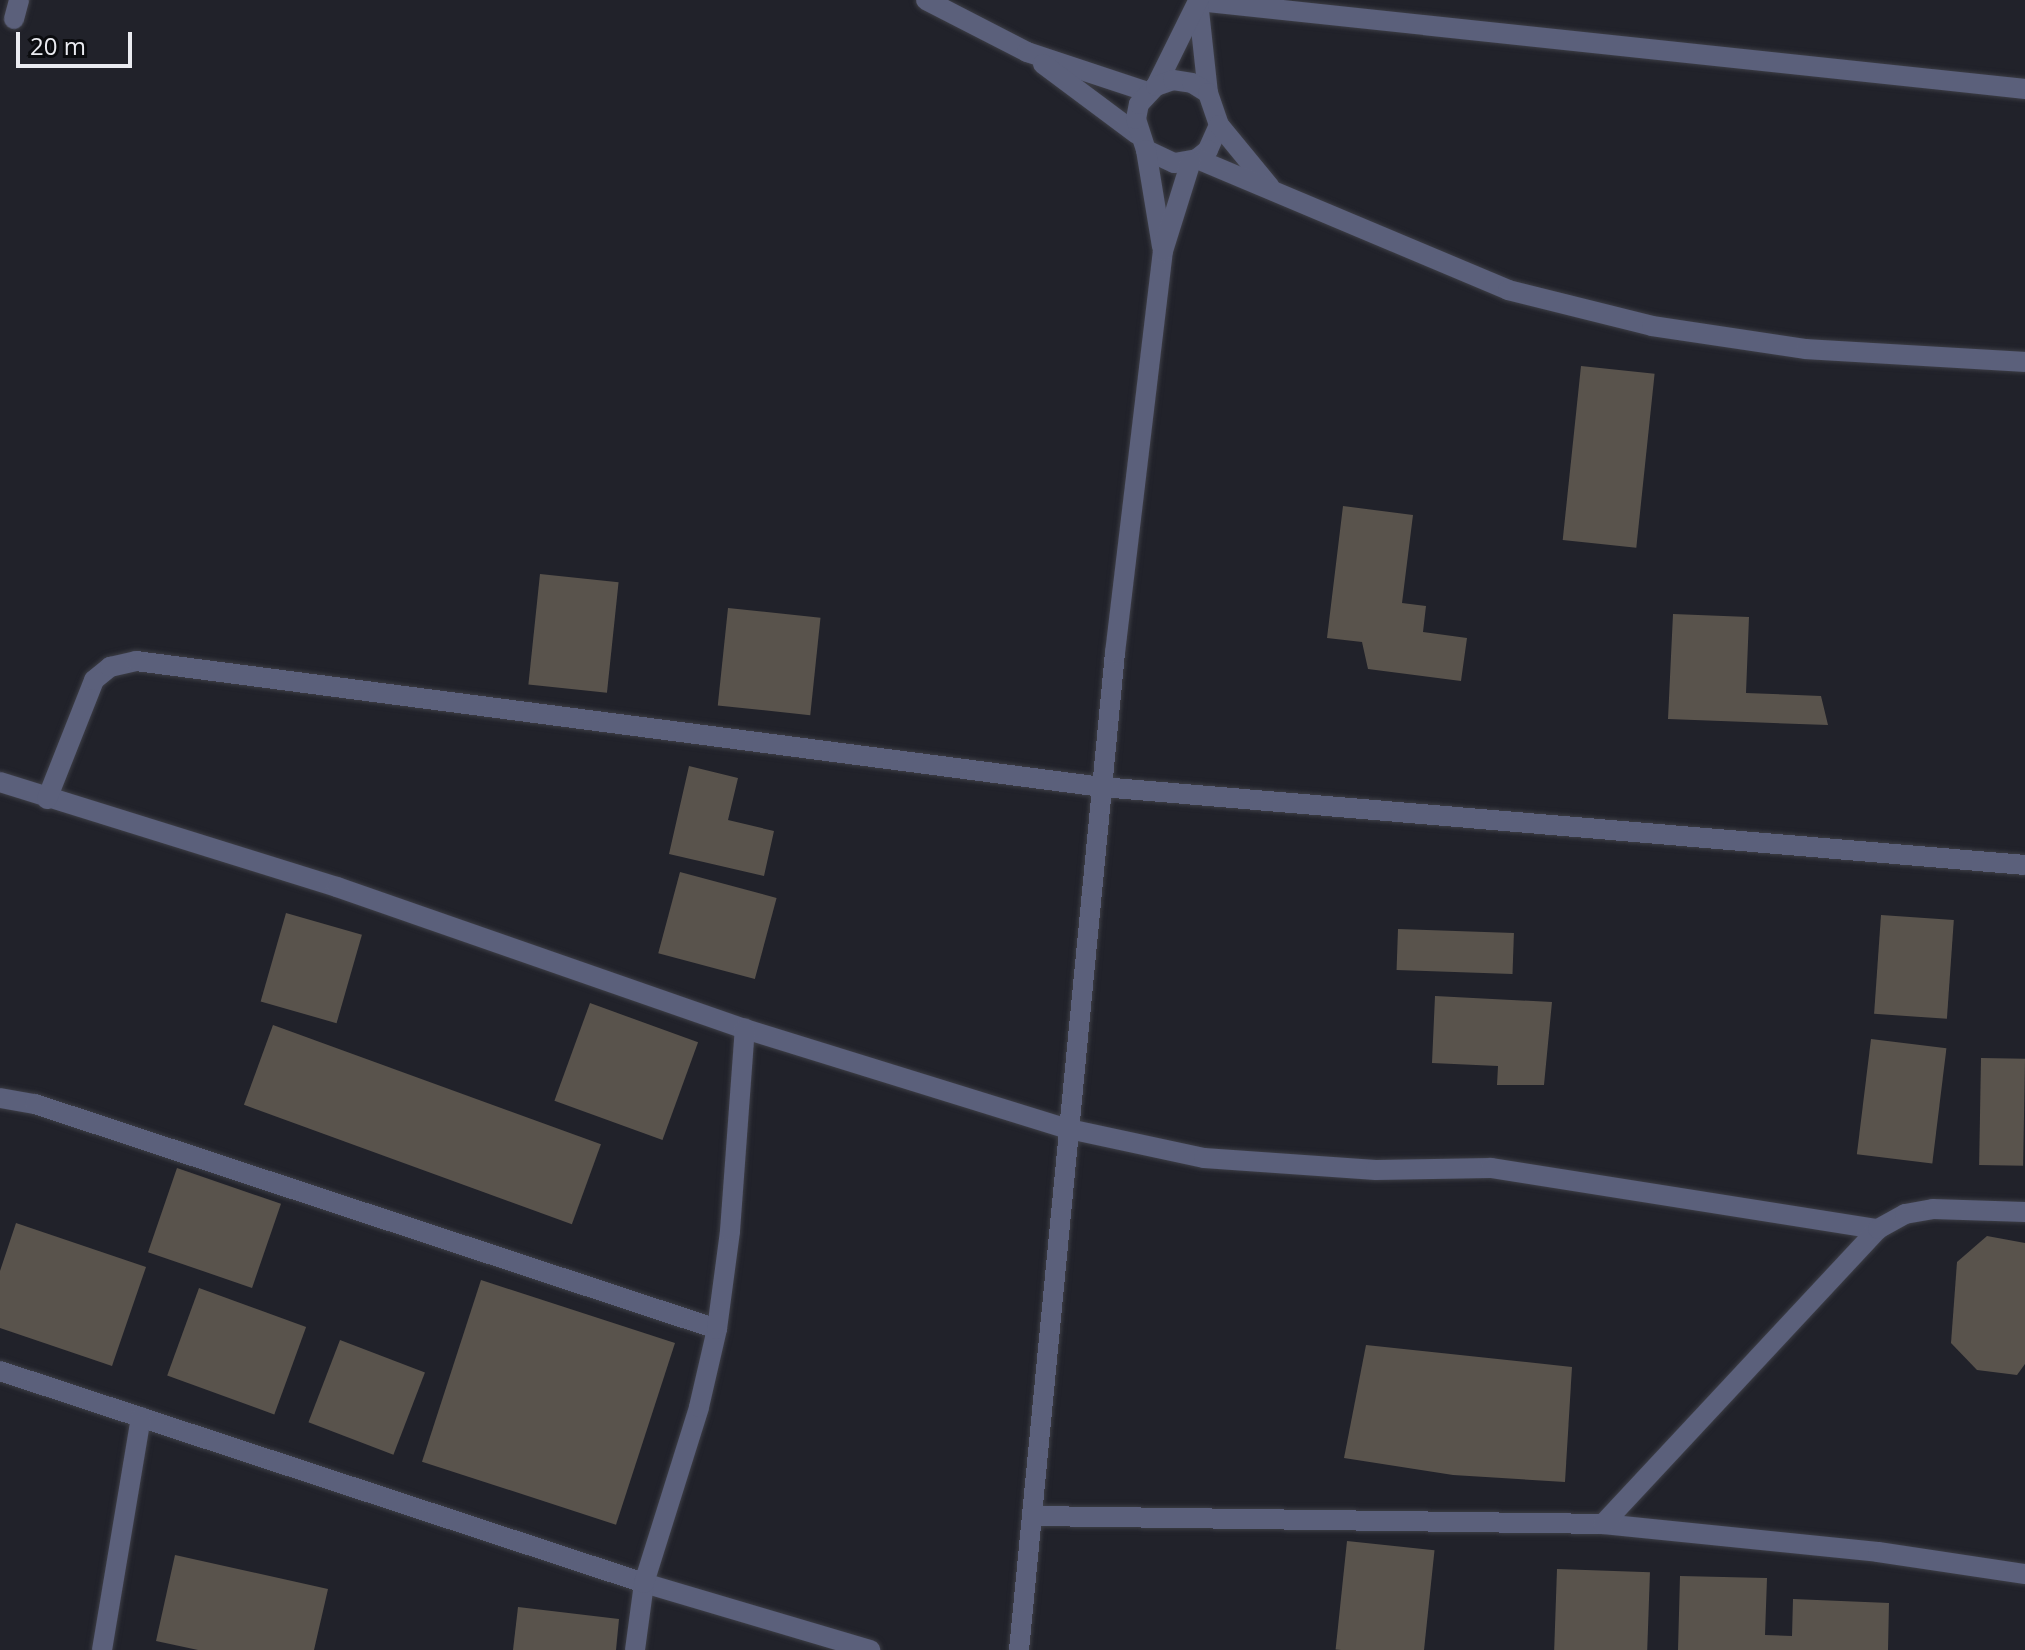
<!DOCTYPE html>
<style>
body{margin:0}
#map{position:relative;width:2025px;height:1650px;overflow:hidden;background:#21222a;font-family:"Open Sans",sans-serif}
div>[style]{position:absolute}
.building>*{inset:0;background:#59534c;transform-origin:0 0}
.roads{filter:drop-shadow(0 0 2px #3d3e46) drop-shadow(0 0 2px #3d3e46)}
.minor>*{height:20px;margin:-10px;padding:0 10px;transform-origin:10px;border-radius:10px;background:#5b607b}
span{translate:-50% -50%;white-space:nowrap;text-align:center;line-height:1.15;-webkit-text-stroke:6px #0b0c0f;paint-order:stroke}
.scale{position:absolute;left:16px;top:32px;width:116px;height:36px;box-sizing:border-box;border:4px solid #eaebf0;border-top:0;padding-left:10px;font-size:24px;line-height:28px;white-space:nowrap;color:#eaebf0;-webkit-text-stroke:6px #0b0c0f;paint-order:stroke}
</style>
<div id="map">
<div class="building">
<i style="left:1581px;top:366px;width:74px;height:175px;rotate:6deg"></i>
<i style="clip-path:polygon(1343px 506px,1413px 515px,1402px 603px,1426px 606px,1423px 632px,1467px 638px,1461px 681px,1368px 669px,1362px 642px,1327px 638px)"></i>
<i style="left:540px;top:574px;width:79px;height:111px;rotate:6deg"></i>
<i style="left:728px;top:608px;width:93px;height:98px;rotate:6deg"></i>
<i style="clip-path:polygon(1673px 614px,1749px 617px,1746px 693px,1821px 696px,1828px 725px,1668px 719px)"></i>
<i style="clip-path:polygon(689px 766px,738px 778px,728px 820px,774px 831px,764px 876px,669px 854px)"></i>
<i style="left:680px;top:872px;width:100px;height:84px;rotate:15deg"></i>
<i style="left:286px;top:913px;width:79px;height:92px;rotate:16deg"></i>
<i style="left:1881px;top:915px;width:73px;height:99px;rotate:4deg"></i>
<i style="left:1398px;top:929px;width:116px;height:41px;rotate:2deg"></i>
<i style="clip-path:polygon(1435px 996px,1552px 1002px,1544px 1085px,1497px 1085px,1498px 1066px,1432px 1063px)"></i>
<i style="left:590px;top:1003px;width:115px;height:104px;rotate:20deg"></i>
<i style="left:273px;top:1025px;width:349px;height:85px;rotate:20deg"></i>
<i style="left:1871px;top:1039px;width:76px;height:116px;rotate:7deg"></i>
<i style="left:1981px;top:1058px;width:44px;height:107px;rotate:1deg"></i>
<i style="left:177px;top:1168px;width:110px;height:89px;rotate:19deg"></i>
<i style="clip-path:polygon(16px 1223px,146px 1267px,112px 1366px,0 1328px,0 1271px)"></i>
<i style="clip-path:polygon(1987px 1236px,2025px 1243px,2025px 1364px,2017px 1375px,1977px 1370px,1951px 1343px,1957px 1262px)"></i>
<i style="left:481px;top:1280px;width:204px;height:191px;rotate:18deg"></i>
<i style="left:199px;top:1288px;width:114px;height:93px;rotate:20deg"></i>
<i style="left:340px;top:1340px;width:91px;height:88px;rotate:21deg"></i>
<i style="clip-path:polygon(1366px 1345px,1572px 1367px,1565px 1482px,1453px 1475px,1344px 1458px)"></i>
<i style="left:1347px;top:1541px;width:88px;height:109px;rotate:6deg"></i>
<i style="clip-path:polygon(175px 1555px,328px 1589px,314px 1650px,198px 1650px,156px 1641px)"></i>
<i style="left:1557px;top:1569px;width:93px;height:81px;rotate:2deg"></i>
<i style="clip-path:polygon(1680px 1576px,1767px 1578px,1765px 1635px,1792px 1636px,1793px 1599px,1889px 1603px,1888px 1650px,1678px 1650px)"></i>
<i style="clip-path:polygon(518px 1607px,619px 1619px,616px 1650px,513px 1650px)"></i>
</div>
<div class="roads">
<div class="minor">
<i style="left:926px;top:0;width:114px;rotate:27.2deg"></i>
<i style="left:1027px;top:52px;width:127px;rotate:18.3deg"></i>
<i style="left:1198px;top:1px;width:832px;rotate:6.07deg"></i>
<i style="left:1198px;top:1px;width:93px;rotate:83.8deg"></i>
<i style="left:14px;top:19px;width:20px;rotate:-75deg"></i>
<i style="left:1043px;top:64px;width:117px;rotate:36.7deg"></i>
<i style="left:1156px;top:86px;width:95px;rotate:-63.7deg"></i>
<i style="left:1219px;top:125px;width:27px;rotate:114deg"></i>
<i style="left:1208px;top:150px;width:14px;rotate:141deg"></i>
<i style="left:1197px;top:159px;width:23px;rotate:170deg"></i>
<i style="left:1174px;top:163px;width:31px;rotate:-155deg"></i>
<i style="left:1146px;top:150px;width:33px;rotate:-108deg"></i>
<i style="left:1136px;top:119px;width:15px;rotate:-79deg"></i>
<i style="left:1139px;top:104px;width:25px;rotate:-47deg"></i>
<i style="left:1156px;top:86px;width:18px;rotate:-19deg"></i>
<i style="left:1173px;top:80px;width:19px;rotate:9deg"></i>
<i style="left:1192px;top:83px;width:19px;rotate:32deg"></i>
<i style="left:1208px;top:93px;width:34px;rotate:71deg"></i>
<i style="left:1219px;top:125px;width:80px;rotate:50.6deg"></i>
<i style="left:1146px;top:150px;width:98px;rotate:80.6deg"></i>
<i style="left:1197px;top:159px;width:337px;rotate:22.8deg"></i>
<i style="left:1508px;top:290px;width:148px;rotate:14deg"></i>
<i style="left:1652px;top:326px;width:156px;rotate:8.5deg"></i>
<i style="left:1806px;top:349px;width:219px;rotate:3.4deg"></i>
<i style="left:0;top:782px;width:353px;rotate:17.3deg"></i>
<i style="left:337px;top:887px;width:432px;rotate:19.2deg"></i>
<i style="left:745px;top:1029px;width:339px;rotate:17.2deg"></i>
<i style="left:1069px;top:1129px;width:138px;rotate:12.1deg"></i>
<i style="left:1204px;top:1158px;width:172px;rotate:4deg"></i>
<i style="left:1376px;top:1170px;width:115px;rotate:-1deg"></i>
<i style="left:1491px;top:1168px;width:392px;rotate:9deg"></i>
<i style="left:47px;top:799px;width:128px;rotate:-68.4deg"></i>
<i style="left:94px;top:680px;width:21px;rotate:-39deg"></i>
<i style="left:110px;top:667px;width:27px;rotate:-13deg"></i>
<i style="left:136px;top:661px;width:974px;rotate:7.43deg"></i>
<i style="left:1102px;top:787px;width:926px;rotate:4.83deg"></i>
<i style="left:0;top:1098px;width:36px;rotate:10deg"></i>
<i style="left:35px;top:1104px;width:718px;rotate:18.26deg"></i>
<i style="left:0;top:1371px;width:678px;rotate:18.22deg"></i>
<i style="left:644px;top:1583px;width:236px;rotate:16.5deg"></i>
<i style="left:1033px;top:1516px;width:570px;rotate:0.8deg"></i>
<i style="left:1603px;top:1524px;width:276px;rotate:5.8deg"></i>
<i style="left:1878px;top:1552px;width:149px;rotate:8.5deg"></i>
<i style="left:1603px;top:1524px;width:403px;rotate:-47deg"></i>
<i style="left:1878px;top:1229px;width:31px;rotate:-29deg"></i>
<i style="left:1905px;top:1214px;width:28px;rotate:-10deg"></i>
<i style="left:1933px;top:1209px;width:92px;rotate:1.9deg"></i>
<i style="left:102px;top:1650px;width:236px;rotate:-80.5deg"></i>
<i style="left:635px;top:1650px;width:68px;rotate:-82.3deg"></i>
<i style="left:644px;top:1583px;width:184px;rotate:-72.6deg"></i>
<i style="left:699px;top:1407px;width:80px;rotate:-77deg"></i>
<i style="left:717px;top:1329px;width:99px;rotate:-82.4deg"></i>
<i style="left:730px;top:1231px;width:203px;rotate:-85.8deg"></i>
<i style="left:1019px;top:1650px;width:1002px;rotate:-84.5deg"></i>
<i style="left:1115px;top:653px;width:405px;rotate:-83.2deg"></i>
<i style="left:1163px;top:251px;width:94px;rotate:-72.7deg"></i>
</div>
</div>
<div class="scale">20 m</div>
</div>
